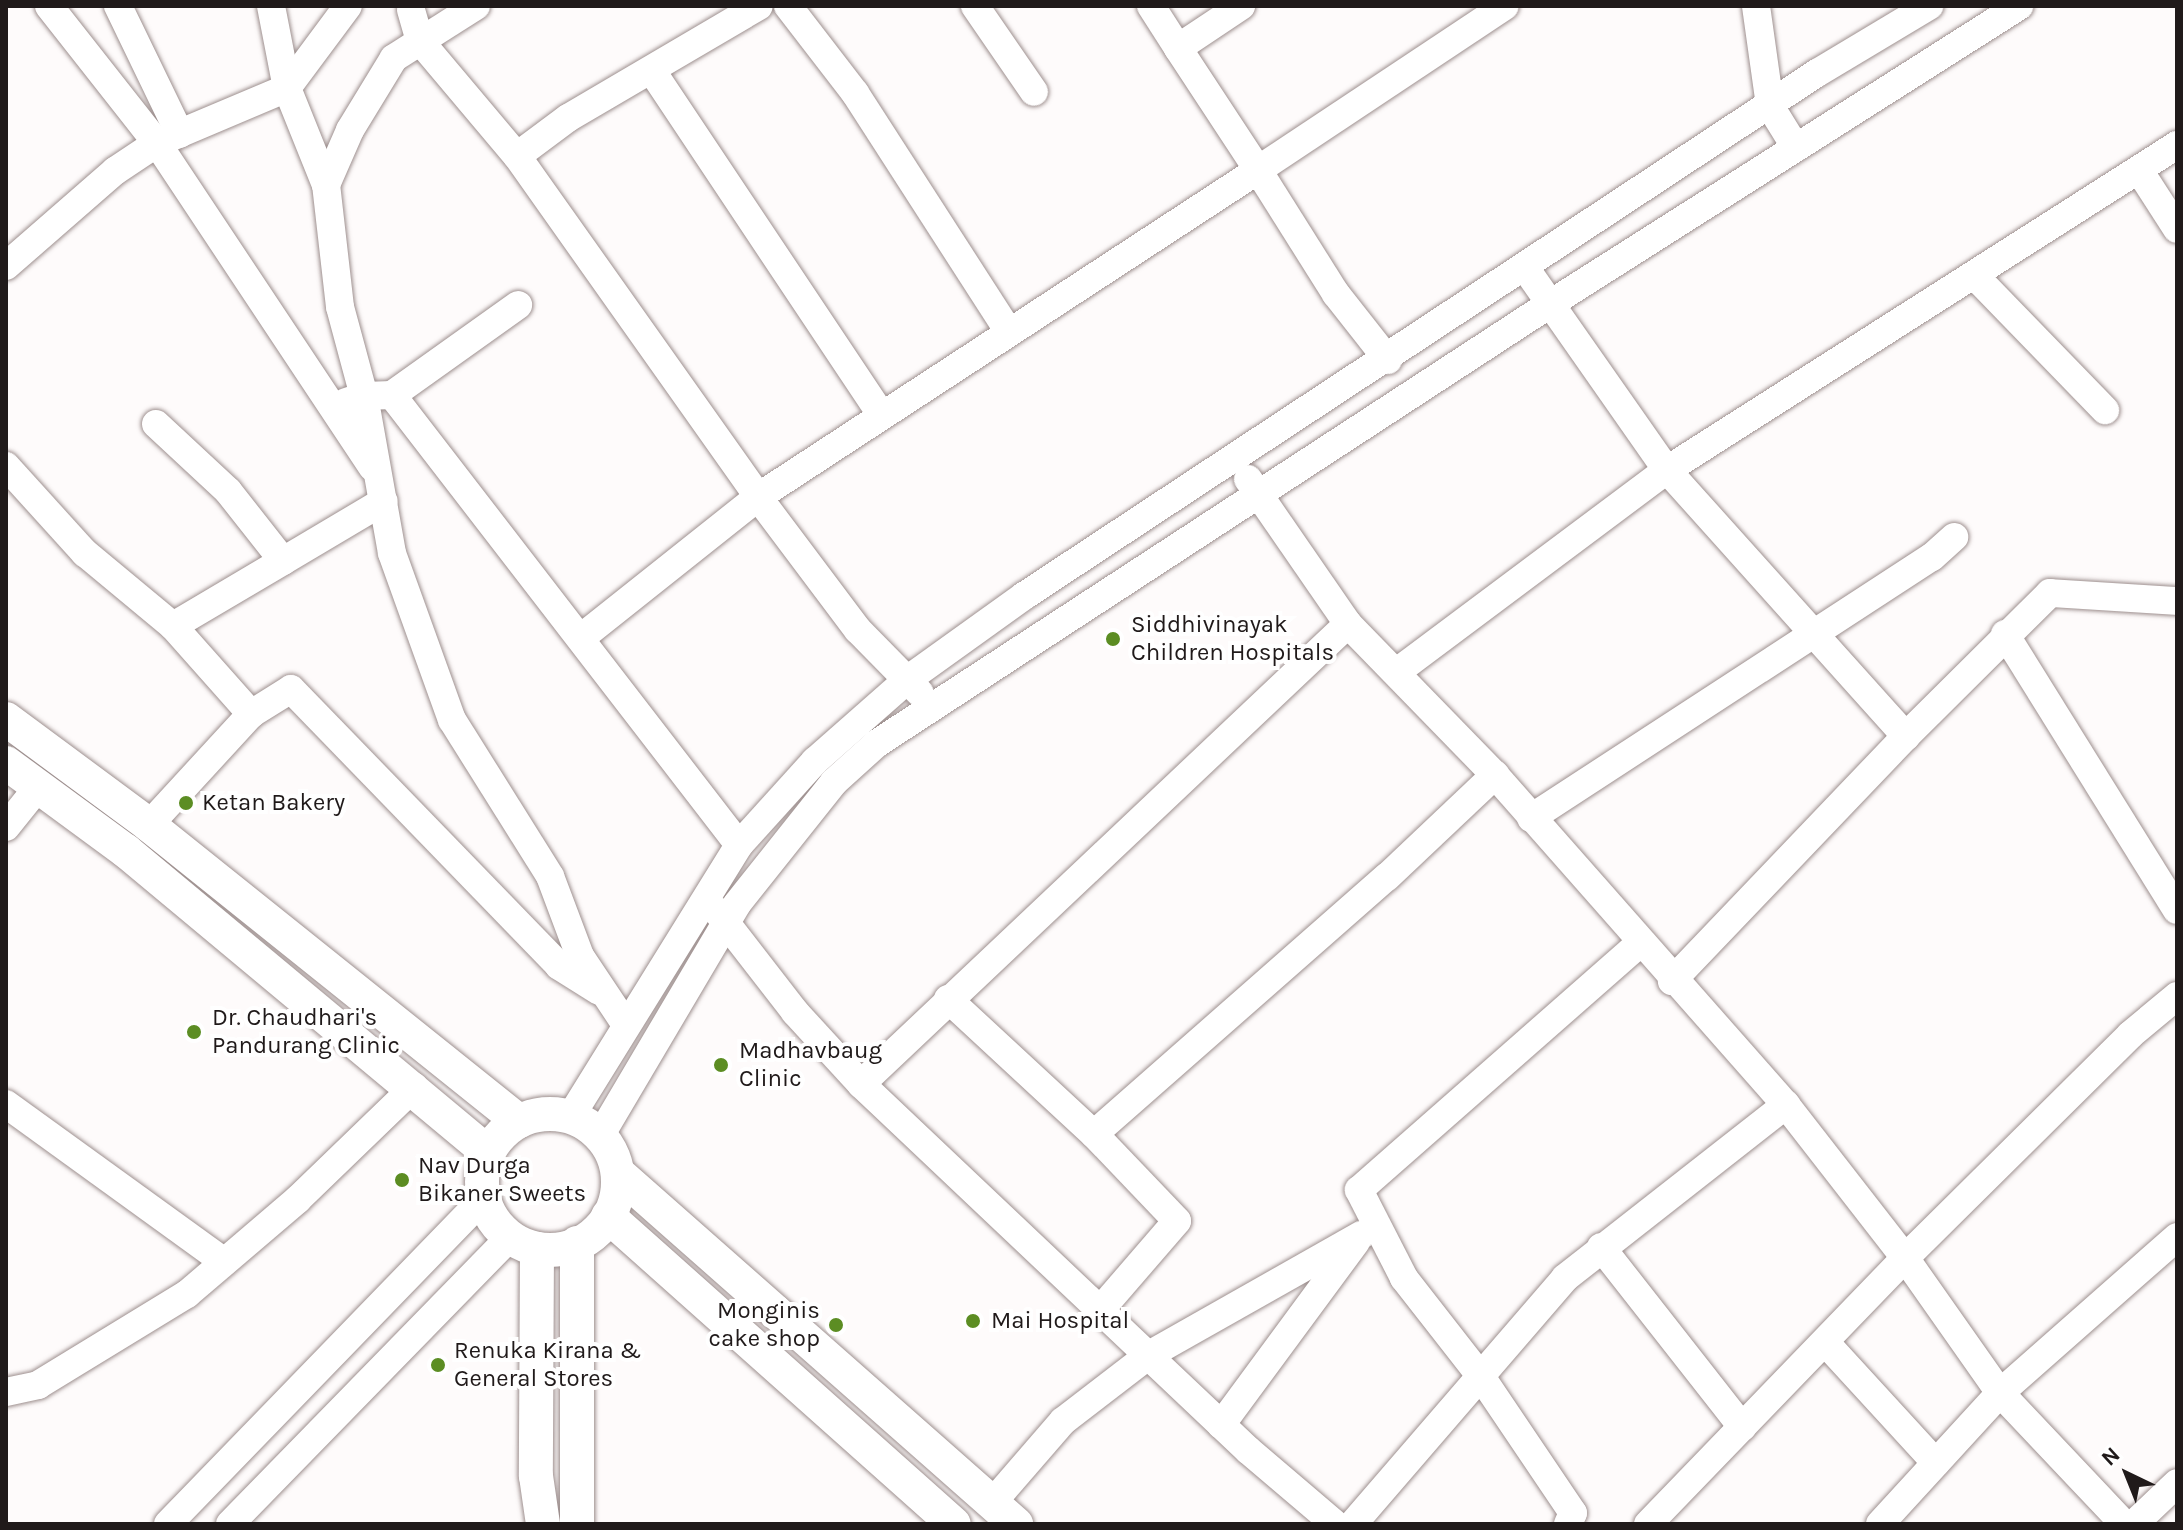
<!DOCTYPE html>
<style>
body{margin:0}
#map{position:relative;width:2183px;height:1530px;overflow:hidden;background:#fefbfb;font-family:Karla,sans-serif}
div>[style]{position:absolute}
.roads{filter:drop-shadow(0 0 2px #9d8f8e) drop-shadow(0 0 2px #9d8f8e)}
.minor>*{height:28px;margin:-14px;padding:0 14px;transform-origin:14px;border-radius:14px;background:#fff}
.major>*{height:34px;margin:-17px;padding:0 17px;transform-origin:17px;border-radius:17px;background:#fff}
.major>.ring{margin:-17px;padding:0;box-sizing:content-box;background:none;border:34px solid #fff;border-radius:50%}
.dots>*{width:22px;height:22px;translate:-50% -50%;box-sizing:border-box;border:4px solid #fff;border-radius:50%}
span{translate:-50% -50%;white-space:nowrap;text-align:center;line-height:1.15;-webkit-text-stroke:8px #fff;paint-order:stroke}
.poi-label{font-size:24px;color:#201a1a}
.left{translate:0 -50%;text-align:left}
.right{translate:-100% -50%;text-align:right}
.frame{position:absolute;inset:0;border:8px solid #201a1a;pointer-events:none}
.north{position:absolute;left:2087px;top:1434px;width:80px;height:80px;-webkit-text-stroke:6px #fff;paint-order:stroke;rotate:317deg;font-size:22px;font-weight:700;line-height:32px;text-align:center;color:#201a1a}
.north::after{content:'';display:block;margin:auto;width:28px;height:36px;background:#201a1a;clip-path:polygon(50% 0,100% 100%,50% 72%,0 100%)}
</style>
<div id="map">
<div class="roads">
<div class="minor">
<i style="left:49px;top:6px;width:174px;rotate:51.8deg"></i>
<i style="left:157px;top:143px;width:141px;rotate:-22.9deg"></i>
<i style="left:287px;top:88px;width:105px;rotate:68.1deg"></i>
<i style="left:118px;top:6px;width:142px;rotate:64.2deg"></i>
<i style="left:271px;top:6px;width:84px;rotate:79deg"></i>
<i style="left:788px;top:6px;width:110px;rotate:52.4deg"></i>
<i style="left:855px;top:93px;width:284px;rotate:57.2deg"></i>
<i style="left:975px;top:6px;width:104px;rotate:55.5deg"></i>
<i style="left:1151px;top:6px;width:50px;rotate:57.3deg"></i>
<i style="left:1756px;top:6px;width:101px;rotate:82deg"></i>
<i style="left:1770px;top:106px;width:49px;rotate:58.2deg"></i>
<i style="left:411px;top:10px;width:32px;rotate:74deg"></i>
<i style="left:420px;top:41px;width:150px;rotate:49.9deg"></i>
<i style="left:517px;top:156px;width:418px;rotate:54.7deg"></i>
<i style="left:758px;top:497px;width:166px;rotate:53.1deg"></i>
<i style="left:858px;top:630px;width:88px;rotate:45.5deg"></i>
<i style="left:652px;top:71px;width:413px;rotate:56.3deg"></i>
<i style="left:287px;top:88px;width:102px;rotate:-53.4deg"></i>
<i style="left:517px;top:156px;width:64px;rotate:-36.7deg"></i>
<i style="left:568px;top:118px;width:221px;rotate:-30.4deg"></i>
<i style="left:2139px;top:170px;width:70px;rotate:57.2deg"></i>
<i style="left:6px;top:266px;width:145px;rotate:-41.1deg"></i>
<i style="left:115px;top:171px;width:50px;rotate:-33.7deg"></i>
<i style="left:157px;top:143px;width:389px;rotate:56.4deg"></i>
<i style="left:1526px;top:269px;width:246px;rotate:55deg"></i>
<i style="left:1667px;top:470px;width:358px;rotate:48.1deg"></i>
<i style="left:1906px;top:736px;width:339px;rotate:133.7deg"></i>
<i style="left:1975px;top:276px;width:187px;rotate:45.9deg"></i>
<i style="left:1388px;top:360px;width:84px;rotate:-128.2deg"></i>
<i style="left:1336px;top:294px;width:146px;rotate:-122.2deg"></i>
<i style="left:1258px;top:170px;width:296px;rotate:-33.6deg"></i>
<i style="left:392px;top:395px;width:155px;rotate:-35.5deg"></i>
<i style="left:346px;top:402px;width:19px;rotate:-18deg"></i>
<i style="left:364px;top:396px;width:92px;rotate:-105.1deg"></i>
<i style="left:340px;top:307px;width:123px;rotate:-96.5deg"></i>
<i style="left:326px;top:185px;width:60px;rotate:-66.4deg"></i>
<i style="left:350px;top:130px;width:84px;rotate:-58.6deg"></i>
<i style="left:394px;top:58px;width:97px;rotate:-32.4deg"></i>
<i style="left:156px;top:424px;width:98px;rotate:42.9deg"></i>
<i style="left:228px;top:491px;width:89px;rotate:51.8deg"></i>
<i style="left:283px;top:561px;width:117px;rotate:-30.7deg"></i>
<i style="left:6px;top:466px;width:118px;rotate:47.8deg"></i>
<i style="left:85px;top:553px;width:114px;rotate:39.7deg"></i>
<i style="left:173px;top:626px;width:118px;rotate:48.4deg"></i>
<i style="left:1248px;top:479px;width:176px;rotate:55.4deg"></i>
<i style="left:1348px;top:624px;width:211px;rotate:45.8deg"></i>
<i style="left:1495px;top:775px;width:440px;rotate:48.6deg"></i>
<i style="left:1786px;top:1105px;width:194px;rotate:52.1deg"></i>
<i style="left:1905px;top:1258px;width:370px;rotate:134deg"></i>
<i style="left:173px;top:626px;width:128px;rotate:-30.6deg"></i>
<i style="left:2005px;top:634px;width:325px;rotate:58.1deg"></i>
<i style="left:582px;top:637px;width:225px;rotate:-38.5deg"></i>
<i style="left:758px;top:497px;width:597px;rotate:-33.18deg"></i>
<i style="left:1258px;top:170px;width:146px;rotate:-123.3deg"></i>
<i style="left:1178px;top:48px;width:76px;rotate:-33.7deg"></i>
<i style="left:1398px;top:671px;width:336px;rotate:-36.8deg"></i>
<i style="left:1667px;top:470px;width:605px;rotate:-32.51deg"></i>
<i style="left:1906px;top:736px;width:203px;rotate:-44.8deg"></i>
<i style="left:2050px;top:593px;width:127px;rotate:3.6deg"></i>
<i style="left:1531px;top:818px;width:478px;rotate:-33.1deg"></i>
<i style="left:1932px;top:557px;width:30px;rotate:-42deg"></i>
<i style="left:149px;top:825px;width:151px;rotate:-47.4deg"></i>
<i style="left:251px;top:714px;width:47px;rotate:-32deg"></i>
<i style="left:291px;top:689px;width:385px;rotate:45.9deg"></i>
<i style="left:559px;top:966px;width:47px;rotate:32deg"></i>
<i style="left:6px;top:827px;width:51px;rotate:-51.3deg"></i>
<i style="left:716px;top:910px;width:129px;rotate:52.2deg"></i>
<i style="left:795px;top:1012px;width:98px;rotate:47.5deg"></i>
<i style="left:861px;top:1084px;width:533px;rotate:43.4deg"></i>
<i style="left:1248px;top:1450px;width:114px;rotate:40.4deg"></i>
<i style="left:948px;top:999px;width:199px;rotate:42.8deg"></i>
<i style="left:1094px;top:1134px;width:120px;rotate:46.3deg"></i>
<i style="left:1177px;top:1221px;width:116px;rotate:130.8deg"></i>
<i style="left:624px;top:1022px;width:79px;rotate:-123.7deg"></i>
<i style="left:580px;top:956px;width:85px;rotate:-110.6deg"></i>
<i style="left:550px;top:876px;width:184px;rotate:-122.1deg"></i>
<i style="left:452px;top:720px;width:177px;rotate:-109.8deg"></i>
<i style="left:392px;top:553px;width:159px;rotate:-100.1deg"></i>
<i style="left:364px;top:396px;width:28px;rotate:-2deg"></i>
<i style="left:392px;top:395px;width:568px;rotate:52.36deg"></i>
<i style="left:861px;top:1084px;width:670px;rotate:-43.37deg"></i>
<i style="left:6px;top:1104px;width:269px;rotate:35.9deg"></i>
<i style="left:571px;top:1116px;width:319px;rotate:-58.2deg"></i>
<i style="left:739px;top:845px;width:113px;rotate:-47.9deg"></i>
<i style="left:815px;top:761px;width:123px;rotate:-41.4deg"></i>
<i style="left:907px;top:680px;width:144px;rotate:-35.7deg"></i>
<i style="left:1024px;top:596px;width:950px;rotate:-33.41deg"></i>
<i style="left:1817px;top:73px;width:131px;rotate:-30.9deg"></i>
<i style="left:1094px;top:1134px;width:390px;rotate:-41.3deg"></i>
<i style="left:1387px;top:877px;width:149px;rotate:-43.4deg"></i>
<i style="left:600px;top:1136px;width:269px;rotate:-59.4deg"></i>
<i style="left:737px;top:904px;width:156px;rotate:-51.5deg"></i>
<i style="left:834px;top:782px;width:57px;rotate:-42.1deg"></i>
<i style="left:876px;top:744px;width:805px;rotate:-33.14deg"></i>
<i style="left:1550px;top:304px;width:556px;rotate:-32.43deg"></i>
<i style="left:1601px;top:1247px;width:229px;rotate:51.9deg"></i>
<i style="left:1825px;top:1342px;width:164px;rotate:47.5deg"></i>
<i style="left:6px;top:1392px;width:33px;rotate:-12deg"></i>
<i style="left:38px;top:1385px;width:175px;rotate:-31.4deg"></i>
<i style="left:187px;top:1294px;width:145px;rotate:-40.5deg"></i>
<i style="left:297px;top:1200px;width:163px;rotate:-44deg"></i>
<i style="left:1221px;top:1425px;width:227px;rotate:-53.6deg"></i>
<i style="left:992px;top:1503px;width:108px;rotate:-49.1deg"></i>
<i style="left:1063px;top:1421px;width:108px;rotate:-37.5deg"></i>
<i style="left:1149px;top:1355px;width:244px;rotate:-29.5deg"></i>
<i style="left:168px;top:1524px;width:454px;rotate:-45.9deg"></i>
<i style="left:230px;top:1524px;width:401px;rotate:-45.7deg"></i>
<i style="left:1353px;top:1524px;width:325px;rotate:-49.2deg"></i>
<i style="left:1565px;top:1278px;width:281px;rotate:-38.1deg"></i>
<i style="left:1568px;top:1524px;width:12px;rotate:-66deg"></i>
<i style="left:1573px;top:1513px;width:163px;rotate:-124deg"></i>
<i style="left:1482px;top:1378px;width:127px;rotate:-128deg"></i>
<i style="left:1404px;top:1278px;width:99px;rotate:-117.1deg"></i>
<i style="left:1359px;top:1190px;width:373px;rotate:-41.3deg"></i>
<i style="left:1880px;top:1524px;width:178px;rotate:-47.5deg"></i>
<i style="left:2000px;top:1393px;width:236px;rotate:-41.4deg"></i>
<i style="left:2124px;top:1524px;width:180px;rotate:-133.4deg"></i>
<i style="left:2000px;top:1393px;width:165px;rotate:-125.1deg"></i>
<i style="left:1905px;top:1258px;width:317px;rotate:-44.7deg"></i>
<i style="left:2130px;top:1035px;width:61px;rotate:-39.7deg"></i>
<i style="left:2134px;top:1524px;width:59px;rotate:-43.6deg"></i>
</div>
<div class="major">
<i style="left:6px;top:719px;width:178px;rotate:36.5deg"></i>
<i style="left:149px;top:825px;width:474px;rotate:38.7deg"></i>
<i style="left:6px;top:763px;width:149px;rotate:36.3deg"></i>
<i style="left:126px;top:851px;width:471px;rotate:39.8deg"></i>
<i class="ring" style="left:482px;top:1114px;width:102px;height:102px"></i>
<i style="left:618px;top:1173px;width:531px;rotate:41.41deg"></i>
<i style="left:608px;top:1216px;width:463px;rotate:41.7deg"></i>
<i style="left:537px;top:1249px;width:227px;rotate:90.3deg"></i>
<i style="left:536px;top:1476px;width:49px;rotate:81.7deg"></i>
<i style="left:577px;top:1524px;width:281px;rotate:-90deg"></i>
</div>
</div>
<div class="dots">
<i style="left:1113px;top:639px;background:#5c8d23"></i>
<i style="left:186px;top:803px;background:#5c8d23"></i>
<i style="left:194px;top:1032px;background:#5c8d23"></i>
<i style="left:721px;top:1065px;background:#5c8d23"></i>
<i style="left:402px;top:1180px;background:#5c8d23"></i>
<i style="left:973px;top:1321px;background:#5c8d23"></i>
<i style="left:836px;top:1325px;background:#5c8d23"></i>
<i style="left:438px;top:1365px;background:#5c8d23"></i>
</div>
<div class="poi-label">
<span class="left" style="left:1131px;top:639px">Siddhivinayak<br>Children Hospitals</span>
<span class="left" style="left:202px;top:803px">Ketan Bakery</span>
<span class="left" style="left:212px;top:1032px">Dr. Chaudhari's<br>Pandurang Clinic</span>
<span class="left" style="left:739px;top:1065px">Madhavbaug<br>Clinic</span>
<span class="left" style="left:418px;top:1180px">Nav Durga<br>Bikaner Sweets</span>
<span class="right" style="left:820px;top:1325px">Monginis<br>cake shop</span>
<span class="left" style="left:991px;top:1321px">Mai Hospital</span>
<span class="left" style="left:454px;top:1365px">Renuka Kirana &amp;<br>General Stores</span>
</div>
<div class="frame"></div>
<div class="north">N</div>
</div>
